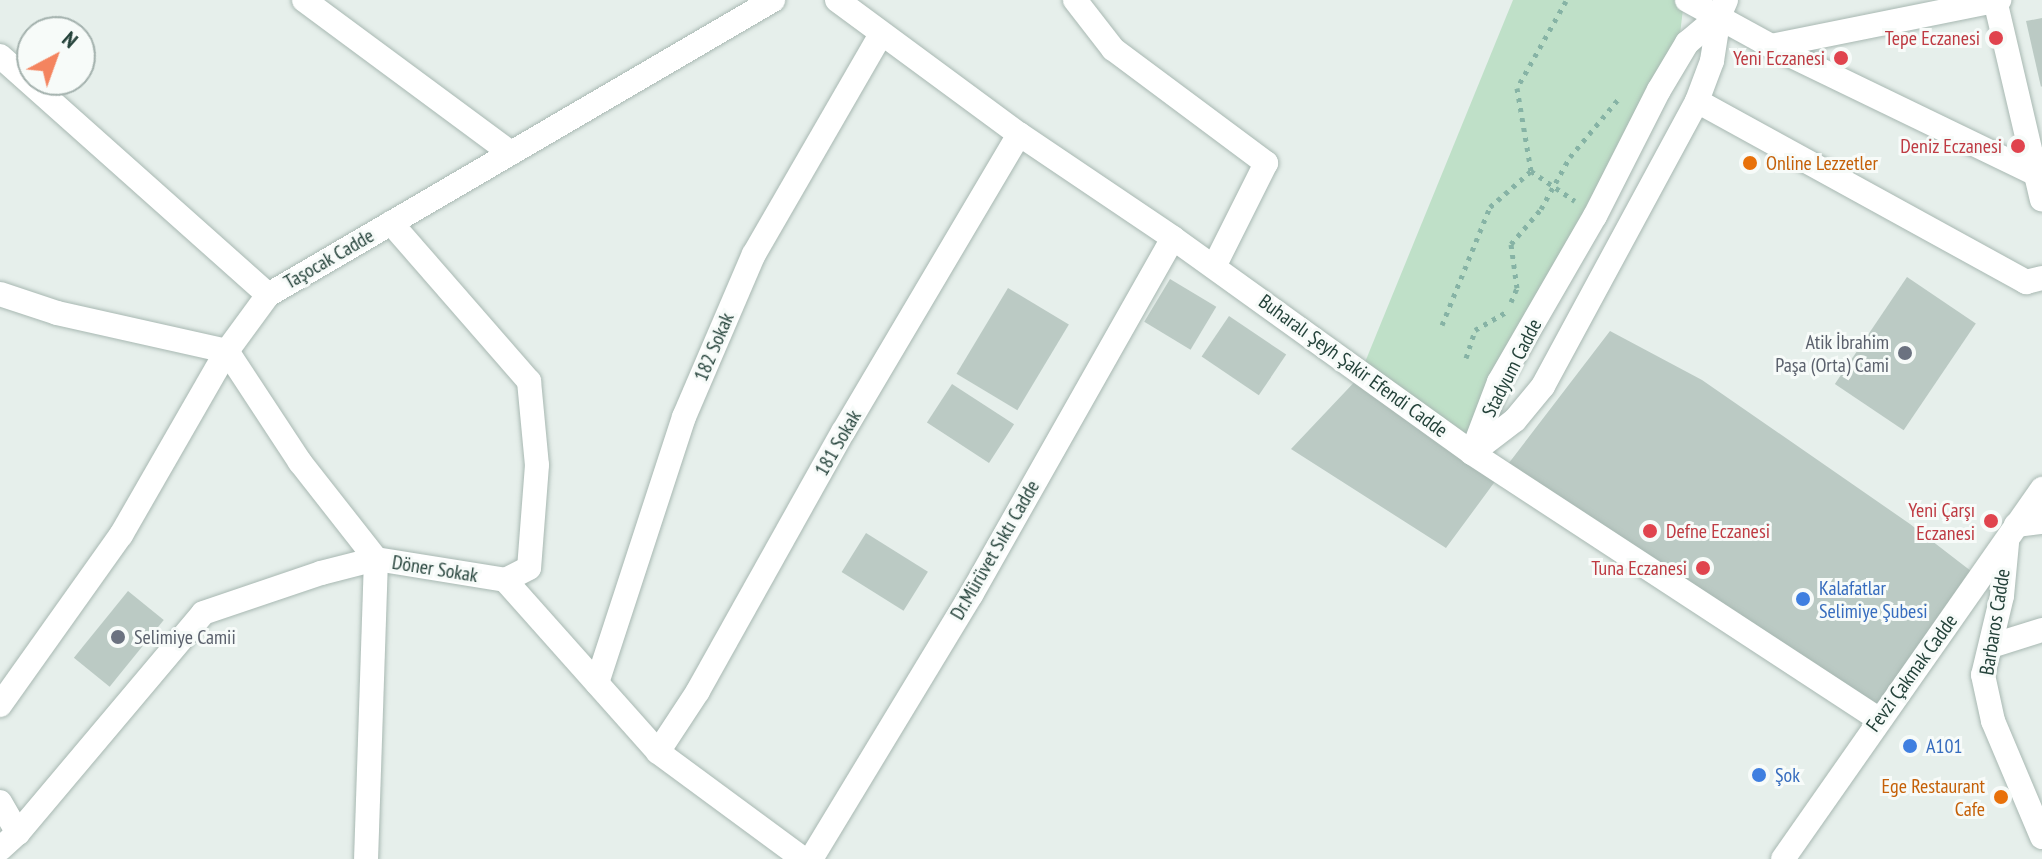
<!DOCTYPE html>
<meta charset="utf-8">
<style>
body{margin:0}
#map{position:relative;width:2042px;height:859px;overflow:hidden;background:#e6efeb;font-family:"PT Sans Narrow",sans-serif}
div>[style]{position:absolute}
.green>*{inset:0;background:#bfe0c8}
.building>*{inset:0;background:#bbcac4;transform-origin:0 0}
.path>*{height:5px;margin-top:-2.5px;transform-origin:0;background:repeating-linear-gradient(90deg,#86b3a5 0 4px,transparent 0 10px)}
.roads{filter:drop-shadow(0 0 2px #a8b8b2) drop-shadow(0 0 2px #a8b8b2)}
.street>*{height:24px;margin:-12px;padding:0 12px;transform-origin:12px;border-radius:12px;background:#fff}
.secondary>*{height:24px;margin:-12px;padding:0 12px;transform-origin:12px;border-radius:12px;background:#fff}
.dots>*{width:22px;height:22px;translate:-50% -50%;box-sizing:border-box;border:4px solid #f7fbf9;border-radius:50%}
span{translate:-50% -50%;white-space:nowrap;text-align:center;line-height:1.15;-webkit-text-stroke:6px #f7fbf9;paint-order:stroke}
.health-label{font-size:20px;color:#be3a42}
.right{translate:-100% -50%;text-align:right}
.left{translate:0 -50%;text-align:left}
.food-label{font-size:20px;color:#c56008}
.street-label{font-size:20px;color:#24423a}
.worship-label{font-size:20px;color:#5b616d}
.shop-label{font-size:20px;color:#366cbe}
.north{position:absolute;left:16px;top:16px;width:80px;height:80px;box-sizing:border-box;background:#f7fbf9;border:2px solid #a3b1ad;border-radius:50%;rotate:41deg;font-size:22px;font-weight:700;line-height:32px;text-align:center;color:#24423a}
.north::after{content:'';display:block;margin:auto;width:28px;height:36px;background:#f4845f;clip-path:polygon(50% 0,100% 100%,50% 72%,0 100%)}
</style>
<div id="map">
<div class="green">
<i style="clip-path:polygon(1513px 0,1684px 0,1679px 43px,1472px 453px,1361px 372px)"></i>
</div>
<div class="building">
<i style="clip-path:polygon(2042px 18px,2042px 86px,2041px 87px,2026px 21px)"></i>
<i style="left:1907px;top:277px;width:83px;height:129px;rotate:34deg"></i>
<i style="left:1170px;top:279px;width:54px;height:50px;rotate:31deg"></i>
<i style="left:1008px;top:288px;width:71px;height:100px;rotate:31deg"></i>
<i style="left:1229px;top:316px;width:69px;height:49px;rotate:34deg"></i>
<i style="clip-path:polygon(1610px 331px,1702px 380px,1910px 524px,1980px 578px,1879px 719px,1502px 472px,1446px 548px,1291px 449px,1362px 374px,1502px 472px)"></i>
<i style="left:952px;top:384px;width:74px;height:46px;rotate:33deg"></i>
<i style="left:866px;top:533px;width:73px;height:46px;rotate:32deg"></i>
<i style="left:128px;top:591px;width:46px;height:86px;rotate:39deg"></i>
</div>
<div class="path">
<i style="left:1566px;top:1px;width:100px;rotate:119.4deg"></i>
<i style="left:1517px;top:88px;width:84px;rotate:80.4deg"></i>
<i style="left:1531px;top:171px;width:53px;rotate:34.3deg"></i>
<i style="left:1511px;top:302px;width:15px;rotate:-67deg"></i>
<i style="left:1517px;top:288px;width:44px;rotate:-97.8deg"></i>
<i style="left:1511px;top:244px;width:46px;rotate:-49.4deg"></i>
<i style="left:1541px;top:209px;width:60px;rotate:-60.9deg"></i>
<i style="left:1570px;top:157px;width:78px;rotate:-50.2deg"></i>
<i style="left:1442px;top:325px;width:127px;rotate:-67.9deg"></i>
<i style="left:1490px;top:207px;width:55px;rotate:-41.3deg"></i>
<i style="left:1466px;top:358px;width:29px;rotate:-72deg"></i>
<i style="left:1475px;top:330px;width:38px;rotate:-30deg"></i>
</div>
<div class="roads">
<div class="street">
<i style="left:304px;top:0;width:257px;rotate:36.5deg"></i>
<i style="left:1075px;top:0;width:62px;rotate:52.2deg"></i>
<i style="left:1113px;top:49px;width:191px;rotate:36.7deg"></i>
<i style="left:1266px;top:163px;width:116px;rotate:116.6deg"></i>
<i style="left:1687px;top:0;width:96px;rotate:28.7deg"></i>
<i style="left:1771px;top:46px;width:301px;rotate:25.8deg"></i>
<i style="left:1995px;top:0;width:205px;rotate:76.8deg"></i>
<i style="left:1771px;top:46px;width:233px;rotate:-11.4deg"></i>
<i style="left:0;top:56px;width:359px;rotate:41.7deg"></i>
<i style="left:1697px;top:101px;width:376px;rotate:28.8deg"></i>
<i style="left:2026px;top:282px;width:16px;rotate:-14deg"></i>
<i style="left:391px;top:223px;width:210px;rotate:48.9deg"></i>
<i style="left:529px;top:381px;width:84px;rotate:84.6deg"></i>
<i style="left:537px;top:465px;width:103px;rotate:94.4deg"></i>
<i style="left:529px;top:568px;width:27px;rotate:153deg"></i>
<i style="left:0;top:294px;width:60px;rotate:18.4deg"></i>
<i style="left:57px;top:313px;width:174px;rotate:12.6deg"></i>
<i style="left:227px;top:351px;width:133px;rotate:56.7deg"></i>
<i style="left:300px;top:462px;width:123px;rotate:51.9deg"></i>
<i style="left:376px;top:559px;width:300px;rotate:91.9deg"></i>
<i style="left:1472px;top:453px;width:76px;rotate:-69.2deg"></i>
<i style="left:1499px;top:382px;width:192px;rotate:-60deg"></i>
<i style="left:1595px;top:216px;width:141px;rotate:-63.1deg"></i>
<i style="left:1659px;top:90px;width:55px;rotate:-59.2deg"></i>
<i style="left:1687px;top:43px;width:42px;rotate:-40.2deg"></i>
<i style="left:1719px;top:16px;width:17px;rotate:-66deg"></i>
<i style="left:1472px;top:453px;width:54px;rotate:-37.5deg"></i>
<i style="left:1515px;top:420px;width:44px;rotate:-50.5deg"></i>
<i style="left:1543px;top:386px;width:324px;rotate:-61.6deg"></i>
<i style="left:1697px;top:101px;width:43px;rotate:-69.4deg"></i>
<i style="left:1712px;top:61px;width:46px;rotate:-81.2deg"></i>
<i style="left:2016px;top:525px;width:26px;rotate:-7deg"></i>
<i style="left:1991px;top:646px;width:53px;rotate:-17.4deg"></i>
<i style="left:597px;top:683px;width:280px;rotate:-71.9deg"></i>
<i style="left:684px;top:417px;width:177px;rotate:-66.8deg"></i>
<i style="left:754px;top:254px;width:254px;rotate:-60deg"></i>
<i style="left:0;top:705px;width:209px;rotate:-54.6deg"></i>
<i style="left:121px;top:535px;width:212px;rotate:-60.1deg"></i>
<i style="left:227px;top:351px;width:69px;rotate:-53.8deg"></i>
<i style="left:268px;top:295px;width:585px;rotate:-30.29deg"></i>
<i style="left:658px;top:752px;width:73px;rotate:-56.7deg"></i>
<i style="left:698px;top:691px;width:297px;rotate:-60.8deg"></i>
<i style="left:843px;top:432px;width:346px;rotate:-59.4deg"></i>
<i style="left:0;top:802px;width:36px;rotate:60deg"></i>
<i style="left:0;top:849px;width:24px;rotate:-42deg"></i>
<i style="left:18px;top:833px;width:287px;rotate:-49.9deg"></i>
<i style="left:203px;top:613px;width:125px;rotate:-18.7deg"></i>
<i style="left:321px;top:573px;width:57px;rotate:-14.3deg"></i>
<i style="left:376px;top:559px;width:131px;rotate:9.2deg"></i>
<i style="left:505px;top:580px;width:230px;rotate:48.3deg"></i>
<i style="left:658px;top:752px;width:180px;rotate:36.4deg"></i>
<i style="left:811px;top:859px;width:309px;rotate:-58.8deg"></i>
<i style="left:971px;top:595px;width:410px;rotate:-60.5deg"></i>
</div>
<div class="secondary">
<i style="left:837px;top:0;width:226px;rotate:36.4deg"></i>
<i style="left:1019px;top:134px;width:186px;rotate:34deg"></i>
<i style="left:1173px;top:238px;width:368px;rotate:35.7deg"></i>
<i style="left:1472px;top:453px;width:486px;rotate:33.2deg"></i>
<i style="left:2007px;top:543px;width:53px;rotate:95.4deg"></i>
<i style="left:2002px;top:596px;width:81px;rotate:103.5deg"></i>
<i style="left:1983px;top:675px;width:47px;rotate:77.7deg"></i>
<i style="left:1993px;top:721px;width:126px;rotate:67.1deg"></i>
<i style="left:1783px;top:859px;width:452px;rotate:-55deg"></i>
</div>
</div>
<div class="dots">
<i style="left:1996px;top:38px;background:#e0444e"></i>
<i style="left:1841px;top:58px;background:#e0444e"></i>
<i style="left:2018px;top:146px;background:#e0444e"></i>
<i style="left:1750px;top:163px;background:#e8710a"></i>
<i style="left:1905px;top:353px;background:#6b7280"></i>
<i style="left:1991px;top:521px;background:#e0444e"></i>
<i style="left:1650px;top:531px;background:#e0444e"></i>
<i style="left:1703px;top:568px;background:#e0444e"></i>
<i style="left:1803px;top:599px;background:#3f7fe0"></i>
<i style="left:118px;top:637px;background:#6b7280"></i>
<i style="left:1910px;top:746px;background:#3f7fe0"></i>
<i style="left:1759px;top:775px;background:#3f7fe0"></i>
<i style="left:2001px;top:797px;background:#e8710a"></i>
</div>
<div class="health-label">
<span class="right" style="left:1980px;top:38px">Tepe Eczanesi</span>
<span class="right" style="left:1825px;top:58px">Yeni Eczanesi</span>
<span class="right" style="left:2002px;top:146px">Deniz Eczanesi</span>
<span class="right" style="left:1975px;top:522px">Yeni Çarşı<br>Eczanesi</span>
<span class="left" style="left:1666px;top:531px">Defne Eczanesi</span>
<span class="right" style="left:1687px;top:568px">Tuna Eczanesi</span>
</div>
<div class="food-label">
<span class="left" style="left:1766px;top:163px">Online Lezzetler</span>
<span class="right" style="left:1985px;top:798px">Ege Restaurant<br>Cafe</span>
</div>
<div class="street-label">
<span style="left:329px;top:259px;rotate:-30deg">Taşocak Cadde</span>
<span style="left:714px;top:347px;rotate:-67deg">182 Sokak</span>
<span style="left:1353px;top:366px;rotate:36deg">Buharalı Şeyh Şakir Efendi Cadde</span>
<span style="left:1512px;top:368px;rotate:-63deg">Stadyum Cadde</span>
<span style="left:838px;top:443px;rotate:-60deg">181 Sokak</span>
<span style="left:995px;top:550px;rotate:-60deg">Dr.Mürüvet Sıktı Cadde</span>
<span style="left:435px;top:569px;rotate:9deg">Döner Sokak</span>
<span style="left:1995px;top:622px;rotate:-81deg">Barbaros Cadde</span>
<span style="left:1912px;top:673px;rotate:-54deg">Fevzi Çakmak Cadde</span>
</div>
<div class="worship-label">
<span class="right" style="left:1889px;top:354px">Atik İbrahim<br>Paşa (Orta) Cami</span>
<span class="left" style="left:134px;top:637px">Selimiye Camii</span>
</div>
<div class="shop-label">
<span class="left" style="left:1819px;top:600px">Kalafatlar<br>Selimiye Şubesi</span>
<span class="left" style="left:1926px;top:746px">A101</span>
<span class="left" style="left:1775px;top:775px">Şok</span>
</div>
<div class="north">N</div>
</div>
